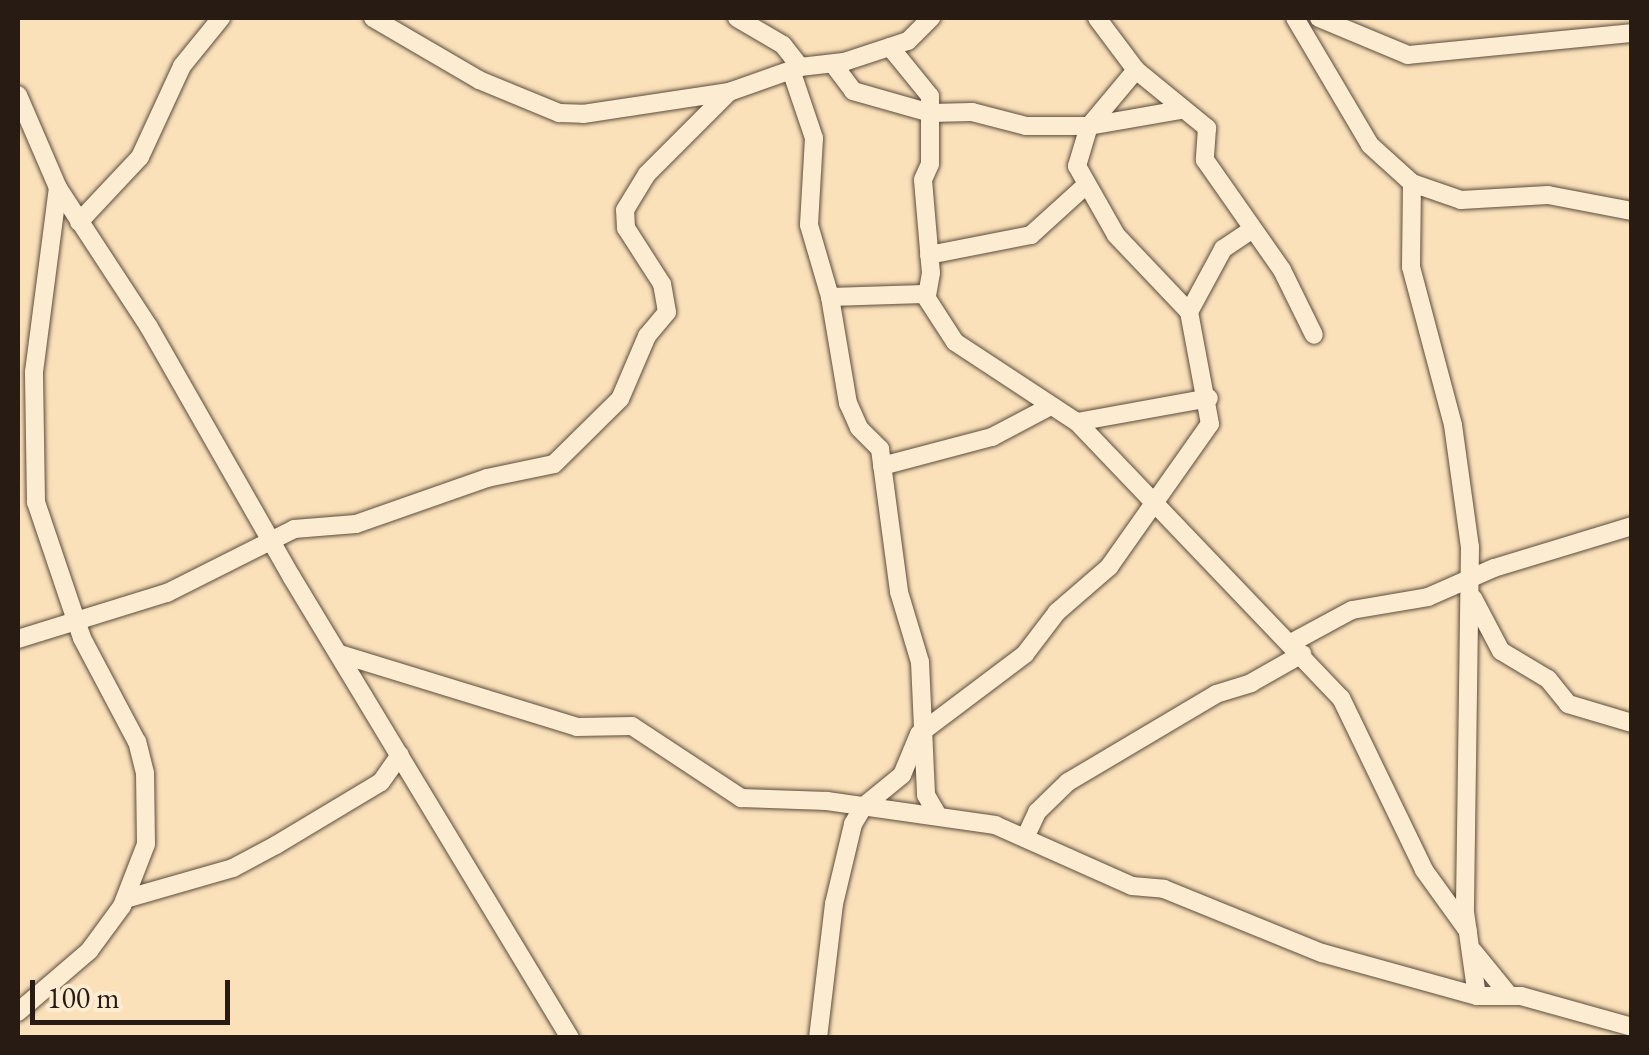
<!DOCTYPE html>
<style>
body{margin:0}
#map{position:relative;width:1649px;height:1055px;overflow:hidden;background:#fae1ba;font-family:"EB Garamond",serif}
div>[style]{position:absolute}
.roads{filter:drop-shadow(0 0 2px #5c4c3d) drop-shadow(0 0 2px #5c4c3d)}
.minor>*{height:18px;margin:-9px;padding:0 9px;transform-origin:9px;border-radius:9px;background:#fcecd2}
span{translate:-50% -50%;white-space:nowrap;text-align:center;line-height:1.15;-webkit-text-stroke:9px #fcecd2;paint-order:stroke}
.frame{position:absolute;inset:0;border:20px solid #281b13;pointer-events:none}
.scale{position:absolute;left:30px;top:980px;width:200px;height:45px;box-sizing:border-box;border:5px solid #281b13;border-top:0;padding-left:12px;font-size:30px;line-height:35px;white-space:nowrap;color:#281b13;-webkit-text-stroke:8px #fcecd2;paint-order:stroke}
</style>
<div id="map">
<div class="roads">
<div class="minor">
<i style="left:373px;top:18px;width:123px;rotate:30.3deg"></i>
<i style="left:479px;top:80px;width:87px;rotate:22.4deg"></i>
<i style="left:559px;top:113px;width:24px;rotate:2deg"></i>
<i style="left:583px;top:114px;width:148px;rotate:-8.6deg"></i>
<i style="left:729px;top:92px;width:75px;rotate:-19.4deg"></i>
<i style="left:800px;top:67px;width:44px;rotate:-6.5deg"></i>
<i style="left:844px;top:62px;width:67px;rotate:-18.2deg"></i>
<i style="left:908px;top:41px;width:33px;rotate:-45deg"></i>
<i style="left:737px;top:18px;width:53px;rotate:30.4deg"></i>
<i style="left:783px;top:45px;width:28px;rotate:52deg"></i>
<i style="left:1097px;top:18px;width:65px;rotate:53.1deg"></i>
<i style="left:1136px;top:70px;width:92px;rotate:39.2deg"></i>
<i style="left:1207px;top:128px;width:32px;rotate:94deg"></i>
<i style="left:1205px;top:160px;width:134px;rotate:55deg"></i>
<i style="left:1282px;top:270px;width:72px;rotate:63.8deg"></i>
<i style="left:1295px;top:18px;width:147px;rotate:59.4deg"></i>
<i style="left:1370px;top:145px;width:57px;rotate:42.1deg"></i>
<i style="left:1412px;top:183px;width:52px;rotate:19.1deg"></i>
<i style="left:1461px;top:200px;width:87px;rotate:-3.3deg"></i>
<i style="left:1548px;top:195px;width:86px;rotate:10.8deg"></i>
<i style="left:1319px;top:18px;width:96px;rotate:22.6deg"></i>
<i style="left:1408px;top:55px;width:225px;rotate:-5.6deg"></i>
<i style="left:890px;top:47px;width:63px;rotate:50.8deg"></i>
<i style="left:930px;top:96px;width:68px;rotate:90deg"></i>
<i style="left:930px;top:164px;width:17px;rotate:114deg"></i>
<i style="left:923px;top:180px;width:93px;rotate:85.1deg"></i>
<i style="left:931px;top:273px;width:23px;rotate:100deg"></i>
<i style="left:833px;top:64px;width:34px;rotate:53deg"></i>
<i style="left:853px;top:91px;width:81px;rotate:15.8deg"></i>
<i style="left:931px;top:113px;width:41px;rotate:-1.4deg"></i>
<i style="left:972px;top:112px;width:56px;rotate:14.5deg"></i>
<i style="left:1026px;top:126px;width:63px"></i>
<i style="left:1089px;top:126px;width:92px;rotate:-10deg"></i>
<i style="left:1136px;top:70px;width:73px;rotate:130deg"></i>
<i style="left:1089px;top:126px;width:42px;rotate:106.7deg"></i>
<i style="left:1077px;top:166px;width:79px;rotate:60.5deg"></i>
<i style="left:1116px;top:235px;width:106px;rotate:46.5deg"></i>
<i style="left:792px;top:73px;width:69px;rotate:71.3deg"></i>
<i style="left:814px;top:138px;width:87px;rotate:93.3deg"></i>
<i style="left:809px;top:225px;width:75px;rotate:73.7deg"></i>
<i style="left:830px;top:297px;width:108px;rotate:80.4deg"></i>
<i style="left:848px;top:403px;width:27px;rotate:66deg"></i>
<i style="left:859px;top:428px;width:30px;rotate:45deg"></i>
<i style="left:880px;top:449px;width:144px;rotate:82.4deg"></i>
<i style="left:899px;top:592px;width:73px;rotate:73.3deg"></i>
<i style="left:920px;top:662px;width:133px;rotate:87.4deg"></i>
<i style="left:926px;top:795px;width:24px;rotate:60deg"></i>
<i style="left:18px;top:95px;width:101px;rotate:66.7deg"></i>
<i style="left:58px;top:188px;width:166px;rotate:56.8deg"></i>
<i style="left:149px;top:327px;width:287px;rotate:60.3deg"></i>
<i style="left:291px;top:576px;width:540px;rotate:58.87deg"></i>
<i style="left:1412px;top:183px;width:84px;rotate:90.7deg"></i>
<i style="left:1411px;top:267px;width:163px;rotate:75.1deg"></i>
<i style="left:1453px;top:425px;width:123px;rotate:82.1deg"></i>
<i style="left:1470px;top:547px;width:365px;rotate:90.8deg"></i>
<i style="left:1465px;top:912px;width:85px;rotate:81.9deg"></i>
<i style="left:79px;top:222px;width:89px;rotate:-46.8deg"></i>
<i style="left:140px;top:157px;width:100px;rotate:-65.2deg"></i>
<i style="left:182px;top:66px;width:62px;rotate:-50.9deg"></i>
<i style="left:929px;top:255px;width:104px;rotate:-11.1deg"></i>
<i style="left:1031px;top:235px;width:72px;rotate:-42.2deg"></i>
<i style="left:830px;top:297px;width:94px;rotate:-1.8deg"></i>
<i style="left:924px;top:294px;width:57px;rotate:57.1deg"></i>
<i style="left:955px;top:342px;width:146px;rotate:33.3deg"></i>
<i style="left:1077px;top:422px;width:134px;rotate:-10.3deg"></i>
<i style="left:1077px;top:422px;width:382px;rotate:46.3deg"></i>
<i style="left:1341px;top:698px;width:191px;rotate:64.2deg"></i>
<i style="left:1424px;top:870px;width:75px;rotate:54.2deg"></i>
<i style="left:882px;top:466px;width:114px;rotate:-14.8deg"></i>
<i style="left:992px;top:437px;width:64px;rotate:-27.8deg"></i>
<i style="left:1473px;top:598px;width:60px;rotate:62.2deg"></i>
<i style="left:1501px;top:651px;width:55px;rotate:30.8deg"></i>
<i style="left:1548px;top:679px;width:32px;rotate:51deg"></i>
<i style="left:1568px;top:704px;width:67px;rotate:16.5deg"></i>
<i style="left:18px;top:639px;width:156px;rotate:-17.2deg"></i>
<i style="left:167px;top:593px;width:142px;rotate:-26.7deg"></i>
<i style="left:294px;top:529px;width:62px;rotate:-4.6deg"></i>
<i style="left:356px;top:524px;width:139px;rotate:-19.3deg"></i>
<i style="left:487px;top:478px;width:68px;rotate:-11.8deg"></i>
<i style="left:554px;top:464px;width:93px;rotate:-44.6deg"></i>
<i style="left:620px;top:399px;width:69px;rotate:-66.8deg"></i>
<i style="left:647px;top:336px;width:31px;rotate:-50deg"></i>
<i style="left:667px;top:312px;width:28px;rotate:-100deg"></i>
<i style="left:662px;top:284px;width:67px;rotate:-122.7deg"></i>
<i style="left:626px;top:228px;width:18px;rotate:-93deg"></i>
<i style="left:625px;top:210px;width:42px;rotate:-58.6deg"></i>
<i style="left:647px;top:174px;width:116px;rotate:-45deg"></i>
<i style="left:1291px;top:643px;width:69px;rotate:-28.4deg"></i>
<i style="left:1352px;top:610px;width:77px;rotate:-9.7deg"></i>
<i style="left:1428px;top:597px;width:72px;rotate:-23.7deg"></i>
<i style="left:1494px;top:568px;width:144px;rotate:-16.9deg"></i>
<i style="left:340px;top:654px;width:248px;rotate:17.1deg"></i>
<i style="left:577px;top:727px;width:55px;rotate:-1deg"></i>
<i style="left:632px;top:726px;width:131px;rotate:33.4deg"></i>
<i style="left:741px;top:798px;width:86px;rotate:2deg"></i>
<i style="left:827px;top:801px;width:170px;rotate:8.1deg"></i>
<i style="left:995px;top:825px;width:150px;rotate:24deg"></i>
<i style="left:1132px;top:886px;width:32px;rotate:5deg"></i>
<i style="left:1164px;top:889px;width:170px;rotate:22.1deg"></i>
<i style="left:1322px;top:953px;width:161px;rotate:15.5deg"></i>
<i style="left:1477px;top:996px;width:44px"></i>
<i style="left:1521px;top:996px;width:115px;rotate:15.6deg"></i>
<i style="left:1025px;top:838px;width:29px;rotate:-65deg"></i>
<i style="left:1037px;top:812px;width:43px;rotate:-44.1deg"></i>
<i style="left:1068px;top:782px;width:172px;rotate:-30.7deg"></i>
<i style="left:1216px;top:694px;width:37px;rotate:-17deg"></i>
<i style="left:1251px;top:683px;width:59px;rotate:-29.6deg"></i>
<i style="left:125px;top:899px;width:112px;rotate:-16deg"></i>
<i style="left:233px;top:868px;width:49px;rotate:-28.1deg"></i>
<i style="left:276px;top:845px;width:122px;rotate:-31deg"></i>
<i style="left:381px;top:782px;width:33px;rotate:-55deg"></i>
<i style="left:1473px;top:951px;width:57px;rotate:50.7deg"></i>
<i style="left:18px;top:1012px;width:94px;rotate:-40.7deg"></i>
<i style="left:89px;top:951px;width:56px;rotate:-53.7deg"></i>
<i style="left:122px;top:906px;width:66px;rotate:-68.8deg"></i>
<i style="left:146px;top:844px;width:71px;rotate:-90.8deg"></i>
<i style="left:145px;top:773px;width:32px;rotate:-104deg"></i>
<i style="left:137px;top:742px;width:118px;rotate:-117.9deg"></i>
<i style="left:82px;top:638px;width:144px;rotate:-108.7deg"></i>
<i style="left:36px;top:502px;width:130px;rotate:-90.9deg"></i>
<i style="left:34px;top:372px;width:186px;rotate:-82.6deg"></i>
<i style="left:818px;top:1038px;width:135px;rotate:-83.2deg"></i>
<i style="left:834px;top:904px;width:82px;rotate:-76.6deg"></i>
<i style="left:853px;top:824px;width:21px;rotate:-59deg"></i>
<i style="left:864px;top:806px;width:49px;rotate:-39.2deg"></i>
<i style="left:902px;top:775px;width:44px;rotate:-67.5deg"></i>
<i style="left:919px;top:734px;width:133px;rotate:-37deg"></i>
<i style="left:1025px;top:654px;width:53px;rotate:-52.7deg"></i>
<i style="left:1057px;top:612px;width:69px;rotate:-40.9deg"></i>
<i style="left:1109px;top:567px;width:175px;rotate:-54.8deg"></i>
<i style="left:1210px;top:424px;width:114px;rotate:-100.6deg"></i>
<i style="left:1189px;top:312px;width:72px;rotate:-61.6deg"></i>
<i style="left:1223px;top:249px;width:34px;rotate:-34deg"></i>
</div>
</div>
<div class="frame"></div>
<div class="scale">100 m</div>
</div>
